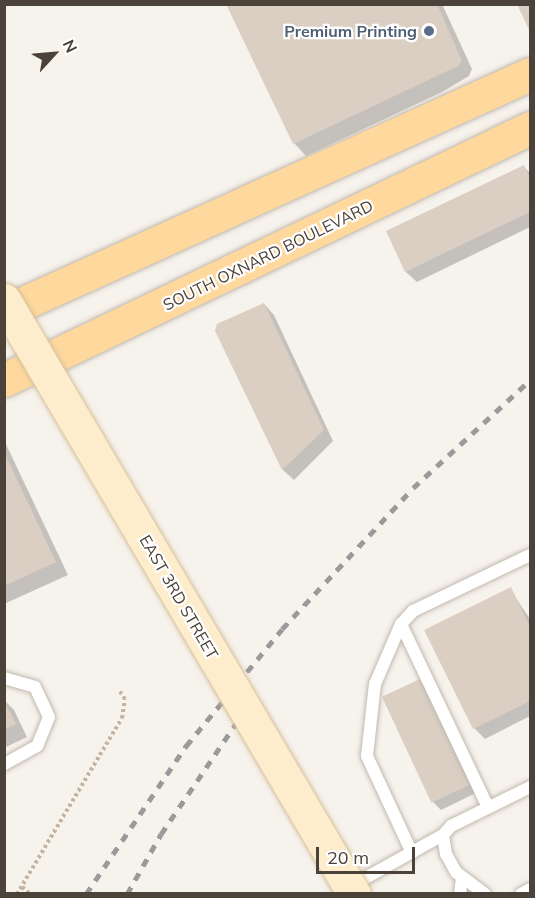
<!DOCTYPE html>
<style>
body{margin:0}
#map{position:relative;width:535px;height:898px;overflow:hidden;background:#f6f2ec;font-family:Mulish,sans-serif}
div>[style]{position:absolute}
.shadow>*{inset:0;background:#0003}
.building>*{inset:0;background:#dbcfc4;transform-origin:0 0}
.path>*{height:4px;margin-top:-2px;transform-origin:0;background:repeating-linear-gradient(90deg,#c3b39f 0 3px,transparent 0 6px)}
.roads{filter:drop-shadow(0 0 2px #c2b9ae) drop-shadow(0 0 2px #c2b9ae)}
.lane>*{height:12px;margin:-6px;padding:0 6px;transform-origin:6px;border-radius:6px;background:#fff}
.primary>*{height:33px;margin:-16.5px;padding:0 16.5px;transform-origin:16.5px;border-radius:16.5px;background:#fed89d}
.rail>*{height:4.5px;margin-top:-2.25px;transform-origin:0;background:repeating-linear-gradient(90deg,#9a9a9a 0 8px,transparent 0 16px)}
.bridges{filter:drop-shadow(0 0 2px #d5c09b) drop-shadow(0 0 2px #d5c09b)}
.secondary-bridge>*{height:33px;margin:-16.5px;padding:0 16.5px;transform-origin:16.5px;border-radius:16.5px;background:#feedcd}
.dots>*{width:16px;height:16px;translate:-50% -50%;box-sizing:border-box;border:3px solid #fff;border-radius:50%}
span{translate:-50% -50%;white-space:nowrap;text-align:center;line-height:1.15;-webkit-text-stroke:4.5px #fff;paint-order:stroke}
.service-label{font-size:16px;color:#4e5e75;font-weight:700}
.right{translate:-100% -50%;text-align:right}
.street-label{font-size:16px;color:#4b4239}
.frame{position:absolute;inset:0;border:6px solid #4b4239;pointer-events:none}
.north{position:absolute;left:24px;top:24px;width:60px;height:60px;-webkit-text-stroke:4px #fff;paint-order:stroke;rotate:64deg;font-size:16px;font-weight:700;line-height:24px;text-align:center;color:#4b4239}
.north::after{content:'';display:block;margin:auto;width:21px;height:27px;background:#4b4239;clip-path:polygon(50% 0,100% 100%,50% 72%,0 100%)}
.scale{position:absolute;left:316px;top:847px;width:99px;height:27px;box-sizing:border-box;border:3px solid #4b4239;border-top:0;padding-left:8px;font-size:18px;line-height:21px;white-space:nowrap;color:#4b4239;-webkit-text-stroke:4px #fff;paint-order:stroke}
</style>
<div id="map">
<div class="shadow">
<i style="clip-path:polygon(228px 4px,442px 4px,472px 69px,469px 76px,442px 92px,306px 156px,294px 143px)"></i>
<i style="clip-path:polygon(524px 167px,530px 173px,530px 227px,417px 282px,406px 272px,388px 232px)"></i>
<i style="clip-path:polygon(264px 304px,274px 315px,333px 441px,294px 480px,283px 470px,217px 331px)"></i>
<i style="clip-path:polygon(4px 440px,68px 575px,4px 604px)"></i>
<i style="clip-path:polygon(510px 589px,530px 619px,530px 716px,485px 739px,474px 728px)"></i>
<i style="clip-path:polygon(420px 681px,427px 689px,476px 793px,441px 810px,433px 802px)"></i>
<i style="clip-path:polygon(4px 700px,14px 710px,27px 737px,4px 748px)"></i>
</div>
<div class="building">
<i style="clip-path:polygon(226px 4px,437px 4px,462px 61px,458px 66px,293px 144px)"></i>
<i style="clip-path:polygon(517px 4px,530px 4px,530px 32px)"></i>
<i style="clip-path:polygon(524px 165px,530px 178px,530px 212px,405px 272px,386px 231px)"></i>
<i style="clip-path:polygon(264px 303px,324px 430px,282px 470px,215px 331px,217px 324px)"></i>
<i style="clip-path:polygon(4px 452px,56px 562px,4px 586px)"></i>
<i style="clip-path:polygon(511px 587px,530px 627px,530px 701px,473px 729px,424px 630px)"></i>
<i style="left:420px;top:679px;width:117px;height:42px;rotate:65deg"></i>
<i style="clip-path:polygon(4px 701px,16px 724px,4px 730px)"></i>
</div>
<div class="path">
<i style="left:22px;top:887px;width:11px;rotate:41deg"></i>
<i style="left:17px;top:894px;width:205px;rotate:-59.2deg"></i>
<i style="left:122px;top:718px;width:19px;rotate:-81deg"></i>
<i style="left:125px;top:699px;width:11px;rotate:-124deg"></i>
</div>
<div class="roads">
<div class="lane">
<i style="left:401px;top:624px;width:203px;rotate:64.6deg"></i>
<i style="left:4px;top:678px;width:32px;rotate:16deg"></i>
<i style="left:35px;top:687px;width:33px;rotate:65deg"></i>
<i style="left:49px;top:717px;width:31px;rotate:112deg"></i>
<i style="left:37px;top:746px;width:38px;rotate:151deg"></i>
<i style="left:412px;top:853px;width:107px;rotate:-114.9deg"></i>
<i style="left:367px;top:756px;width:72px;rotate:-83.7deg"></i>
<i style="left:375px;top:684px;width:65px;rotate:-66.6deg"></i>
<i style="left:401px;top:624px;width:18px;rotate:-47deg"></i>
<i style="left:413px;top:611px;width:130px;rotate:-25.6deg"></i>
<i style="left:351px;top:886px;width:105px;rotate:-29deg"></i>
<i style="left:460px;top:894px;width:17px;rotate:-83deg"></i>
<i style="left:485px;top:894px;width:36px;rotate:-143deg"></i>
<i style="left:456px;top:872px;width:21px;rotate:-119deg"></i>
<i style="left:446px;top:854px;width:19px;rotate:-99deg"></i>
<i style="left:443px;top:835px;width:12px;rotate:-48deg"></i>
<i style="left:451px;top:826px;width:88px;rotate:-26.3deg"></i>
<i style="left:521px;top:894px;width:10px;rotate:-29deg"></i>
</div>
<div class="primary">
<i style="left:4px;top:312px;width:577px;rotate:-24.35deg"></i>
<i style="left:4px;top:380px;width:583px;rotate:-25.6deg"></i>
</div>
</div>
<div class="rail">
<i style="left:86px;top:894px;width:179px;rotate:-56deg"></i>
<i style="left:186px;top:746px;width:151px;rotate:-50.6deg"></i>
<i style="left:282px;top:629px;width:192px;rotate:-47.1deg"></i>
<i style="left:413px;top:488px;width:159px;rotate:-42.7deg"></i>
<i style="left:127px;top:894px;width:69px;rotate:-60.5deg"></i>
<i style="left:161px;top:834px;width:175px;rotate:-55.9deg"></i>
</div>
<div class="bridges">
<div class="secondary-bridge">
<i style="left:4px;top:300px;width:689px;rotate:59.49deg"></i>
</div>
</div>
<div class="dots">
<i style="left:429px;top:31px;background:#5c6f8a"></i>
</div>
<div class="service-label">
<span class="right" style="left:417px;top:31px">Premium Printing</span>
</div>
<div class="street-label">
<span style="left:268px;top:255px;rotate:-26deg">SOUTH OXNARD BOULEVARD</span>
<span style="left:179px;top:597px;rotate:60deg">EAST 3RD STREET</span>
</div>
<div class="frame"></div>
<div class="north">N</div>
<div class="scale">20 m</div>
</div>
